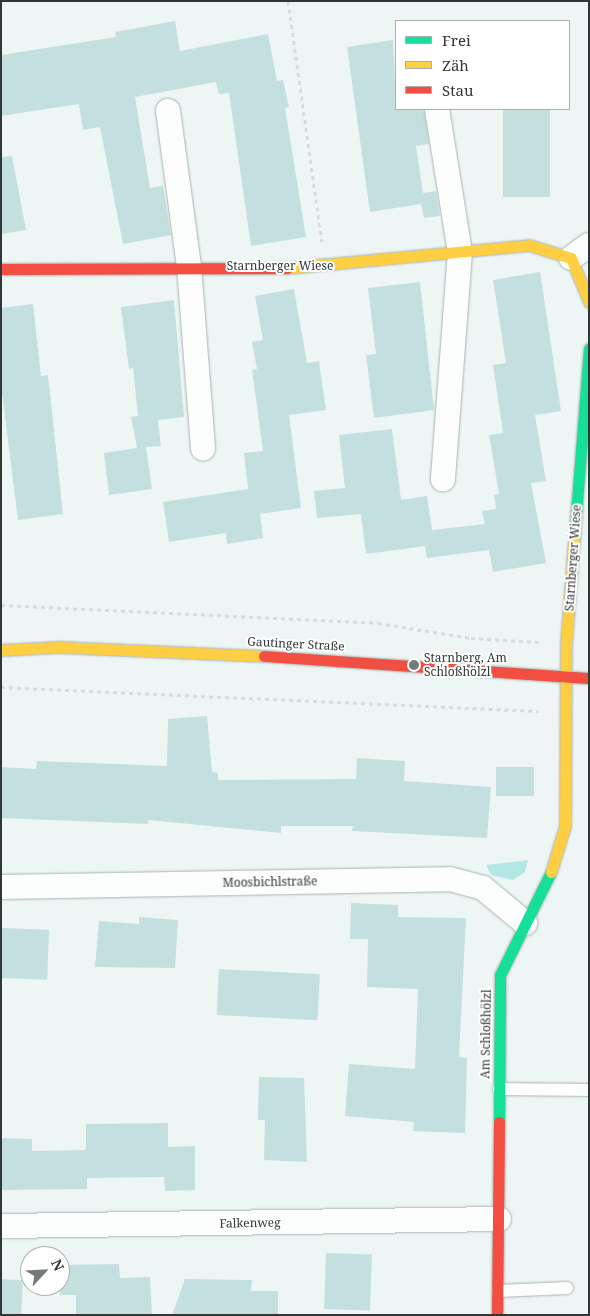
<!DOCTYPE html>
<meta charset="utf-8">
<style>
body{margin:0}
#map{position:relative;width:590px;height:1316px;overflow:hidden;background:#edf6f5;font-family:"Noto Serif",serif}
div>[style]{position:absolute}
.green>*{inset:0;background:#b4e7e3}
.building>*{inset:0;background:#c4e0de;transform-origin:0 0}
.path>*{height:3px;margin-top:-1.5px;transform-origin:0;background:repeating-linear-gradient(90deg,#d8dbdb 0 4px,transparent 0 8px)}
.roads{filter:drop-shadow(0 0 1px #acb2b1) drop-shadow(0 0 1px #acb2b1)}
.lane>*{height:12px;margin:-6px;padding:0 6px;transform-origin:6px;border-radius:6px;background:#fcfefe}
.street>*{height:24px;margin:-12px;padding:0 12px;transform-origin:12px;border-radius:12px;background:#fcfefe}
.fast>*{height:11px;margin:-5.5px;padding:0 5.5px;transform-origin:5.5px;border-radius:5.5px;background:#16e098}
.slow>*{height:11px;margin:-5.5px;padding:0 5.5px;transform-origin:5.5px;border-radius:5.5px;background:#ffcf43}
.jam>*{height:11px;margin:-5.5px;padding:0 5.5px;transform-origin:5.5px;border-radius:5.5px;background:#f24e42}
.dots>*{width:14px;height:14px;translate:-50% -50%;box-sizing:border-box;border:2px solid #fff;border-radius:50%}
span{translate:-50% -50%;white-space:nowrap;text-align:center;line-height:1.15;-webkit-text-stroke:4px #fff;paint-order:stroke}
.street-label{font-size:12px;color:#313737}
.poi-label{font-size:12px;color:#313737}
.left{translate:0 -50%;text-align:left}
.frame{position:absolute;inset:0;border:2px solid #313737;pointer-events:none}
.legend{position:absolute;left:395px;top:20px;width:175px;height:90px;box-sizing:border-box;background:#fff;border:1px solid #adafaf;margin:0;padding:6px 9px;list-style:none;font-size:15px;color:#313737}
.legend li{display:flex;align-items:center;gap:10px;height:25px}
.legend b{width:25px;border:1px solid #adafaf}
.north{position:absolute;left:20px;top:1246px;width:50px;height:50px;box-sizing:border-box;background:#fff;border:1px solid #adafaf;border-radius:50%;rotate:65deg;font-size:14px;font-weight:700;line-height:20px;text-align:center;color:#313737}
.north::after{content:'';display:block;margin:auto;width:18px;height:22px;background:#737a7a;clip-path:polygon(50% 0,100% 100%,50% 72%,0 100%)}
</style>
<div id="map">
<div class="green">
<i style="clip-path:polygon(528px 860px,525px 872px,513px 880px,491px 875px,486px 865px)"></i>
</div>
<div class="building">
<i style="clip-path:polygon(175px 21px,180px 51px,268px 34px,277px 81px,283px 80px,289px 107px,285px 108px,306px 237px,251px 246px,229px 93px,219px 94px,216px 82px,135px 97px,150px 188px,163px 186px,171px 235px,123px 244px,100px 127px,83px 130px,79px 104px,1px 116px,1px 55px,116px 37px,115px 32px)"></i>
<i style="clip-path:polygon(393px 40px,396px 109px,424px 109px,429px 144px,416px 146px,423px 193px,436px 191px,440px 216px,424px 218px,421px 204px,370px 212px,347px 47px)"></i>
<i style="left:503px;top:109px;width:47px;height:88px"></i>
<i style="clip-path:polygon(12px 156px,26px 230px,1px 234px,1px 157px)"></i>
<i style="clip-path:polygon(540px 272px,561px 411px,535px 415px,546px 481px,531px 483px,546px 563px,493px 572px,489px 550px,427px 558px,425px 546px,366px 554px,361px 514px,317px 518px,314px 491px,345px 488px,339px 435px,392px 429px,401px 500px,427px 496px,432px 530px,485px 524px,482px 511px,496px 509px,494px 495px,499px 494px,489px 435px,503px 433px,493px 365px,506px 363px,493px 280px)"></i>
<i style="clip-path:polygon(420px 282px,434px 410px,374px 418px,366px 355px,376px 354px,368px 288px)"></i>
<i style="clip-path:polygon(294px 289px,307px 363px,319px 361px,326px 410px,289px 415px,301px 508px,260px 514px,263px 538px,227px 544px,226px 533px,169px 542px,163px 502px,248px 489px,244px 453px,263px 451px,252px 370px,257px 369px,252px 342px,263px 340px,255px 296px)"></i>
<i style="clip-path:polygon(174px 300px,184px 417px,158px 420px,161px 446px,146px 447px,152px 489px,109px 495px,104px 453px,137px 448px,131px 417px,138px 416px,133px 368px,129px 369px,121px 307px)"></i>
<i style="clip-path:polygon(33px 304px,41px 376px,48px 375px,63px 514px,18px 520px,1px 385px,1px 308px)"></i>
<i style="clip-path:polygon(207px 716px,212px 772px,218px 773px,218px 780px,356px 779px,357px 758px,405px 761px,404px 781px,491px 787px,487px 838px,352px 831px,353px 826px,281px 826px,281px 833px,148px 820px,148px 824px,1px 818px,1px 767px,36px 769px,37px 761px,167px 766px,168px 719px)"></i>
<i style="left:496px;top:767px;width:38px;height:29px"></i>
<i style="clip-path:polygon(351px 903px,398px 905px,398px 917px,466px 918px,459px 1057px,467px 1058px,465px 1133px,413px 1131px,414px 1122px,345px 1116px,349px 1064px,415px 1069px,418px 989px,367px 987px,368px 939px,350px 939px)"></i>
<i style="clip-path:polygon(139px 917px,178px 920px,175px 968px,95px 967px,99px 921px,139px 924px)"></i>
<i style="left:1px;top:928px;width:48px;height:50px;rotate:2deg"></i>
<i style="left:219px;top:969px;width:101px;height:46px;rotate:3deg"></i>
<i style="clip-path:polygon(259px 1077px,304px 1078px,307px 1162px,264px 1160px,265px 1120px,258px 1120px)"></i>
<i style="clip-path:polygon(168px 1123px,168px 1147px,195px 1146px,195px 1190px,165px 1191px,164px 1177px,87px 1178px,87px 1189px,1px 1190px,1px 1138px,32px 1139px,32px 1151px,86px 1150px,86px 1124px)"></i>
<i style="left:326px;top:1253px;width:46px;height:56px;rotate:2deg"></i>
<i style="clip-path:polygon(119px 1264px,120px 1278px,150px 1277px,152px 1315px,76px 1315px,76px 1295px,60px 1295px,60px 1265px)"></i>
<i style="left:1px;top:1279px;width:22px;height:36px;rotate:3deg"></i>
<i style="clip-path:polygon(185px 1279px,252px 1280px,251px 1291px,278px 1291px,278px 1315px,172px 1315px)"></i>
</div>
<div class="path">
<i style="left:288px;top:1px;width:243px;rotate:82deg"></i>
<i style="left:1px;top:605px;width:377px;rotate:2.7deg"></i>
<i style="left:378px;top:623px;width:94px;rotate:9.2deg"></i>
<i style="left:471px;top:638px;width:68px;rotate:3.4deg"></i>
<i style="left:1px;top:687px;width:538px;rotate:2.56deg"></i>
</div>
<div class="roads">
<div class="lane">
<i style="left:499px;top:1089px;width:90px;rotate:0.6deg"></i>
<i style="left:498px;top:1291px;width:69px;rotate:-2.5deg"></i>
</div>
<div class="street">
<i style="left:437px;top:109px;width:145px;rotate:80.9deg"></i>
<i style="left:460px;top:252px;width:228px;rotate:94.3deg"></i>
<i style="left:168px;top:111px;width:156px;rotate:82.3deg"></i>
<i style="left:189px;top:266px;width:183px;rotate:85.6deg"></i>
<i style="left:571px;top:258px;width:22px;rotate:-36deg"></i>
<i style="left:1px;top:887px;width:449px;rotate:-1deg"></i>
<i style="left:450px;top:879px;width:34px;rotate:15deg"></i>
<i style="left:483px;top:888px;width:55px;rotate:39.8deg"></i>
<i style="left:1px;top:1226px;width:498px;rotate:-0.8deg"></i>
</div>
<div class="fast">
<i style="left:574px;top:540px;width:192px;rotate:-85.5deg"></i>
<i style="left:499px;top:1122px;width:147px;rotate:-89.6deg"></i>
<i style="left:500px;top:975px;width:115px;rotate:-63.7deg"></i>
</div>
<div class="slow">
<i style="left:287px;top:268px;width:243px;rotate:-5.4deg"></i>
<i style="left:529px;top:245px;width:44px;rotate:17.2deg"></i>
<i style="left:571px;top:258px;width:48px;rotate:67.8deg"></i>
<i style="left:1px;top:650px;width:58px;rotate:-3deg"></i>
<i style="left:59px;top:647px;width:205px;rotate:2.5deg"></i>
<i style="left:551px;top:872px;width:48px;rotate:-73.1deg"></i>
<i style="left:565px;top:826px;width:183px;rotate:-89.7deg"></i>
<i style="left:566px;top:643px;width:103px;rotate:-85.6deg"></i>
</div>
<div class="jam">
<i style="left:1px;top:269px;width:286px;rotate:-0.2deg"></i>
<i style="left:264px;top:656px;width:326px;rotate:3.9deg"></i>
<i style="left:497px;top:1315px;width:193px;rotate:-89.4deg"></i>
</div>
</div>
<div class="dots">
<i style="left:414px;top:665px;background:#737a7a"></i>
</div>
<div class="street-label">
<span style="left:280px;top:266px">Starnberger Wiese</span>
<span style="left:573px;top:558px;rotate:-86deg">Starnberger Wiese</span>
<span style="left:296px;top:644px;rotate:3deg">Gautinger Straße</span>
<span style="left:270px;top:882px;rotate:-1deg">Moosbichlstraße</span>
<span style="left:486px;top:1034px;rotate:-89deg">Am Schloßhölzl</span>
<span style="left:250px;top:1223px;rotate:-1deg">Falkenweg</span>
</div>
<div class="poi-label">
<span class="left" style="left:424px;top:665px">Starnberg, Am<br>Schloßhölzl</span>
</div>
<div class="frame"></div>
<ul class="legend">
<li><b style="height:6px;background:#16e098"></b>Frei</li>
<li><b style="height:6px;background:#ffcf43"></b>Zäh</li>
<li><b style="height:6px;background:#f24e42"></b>Stau</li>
</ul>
<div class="north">N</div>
</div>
